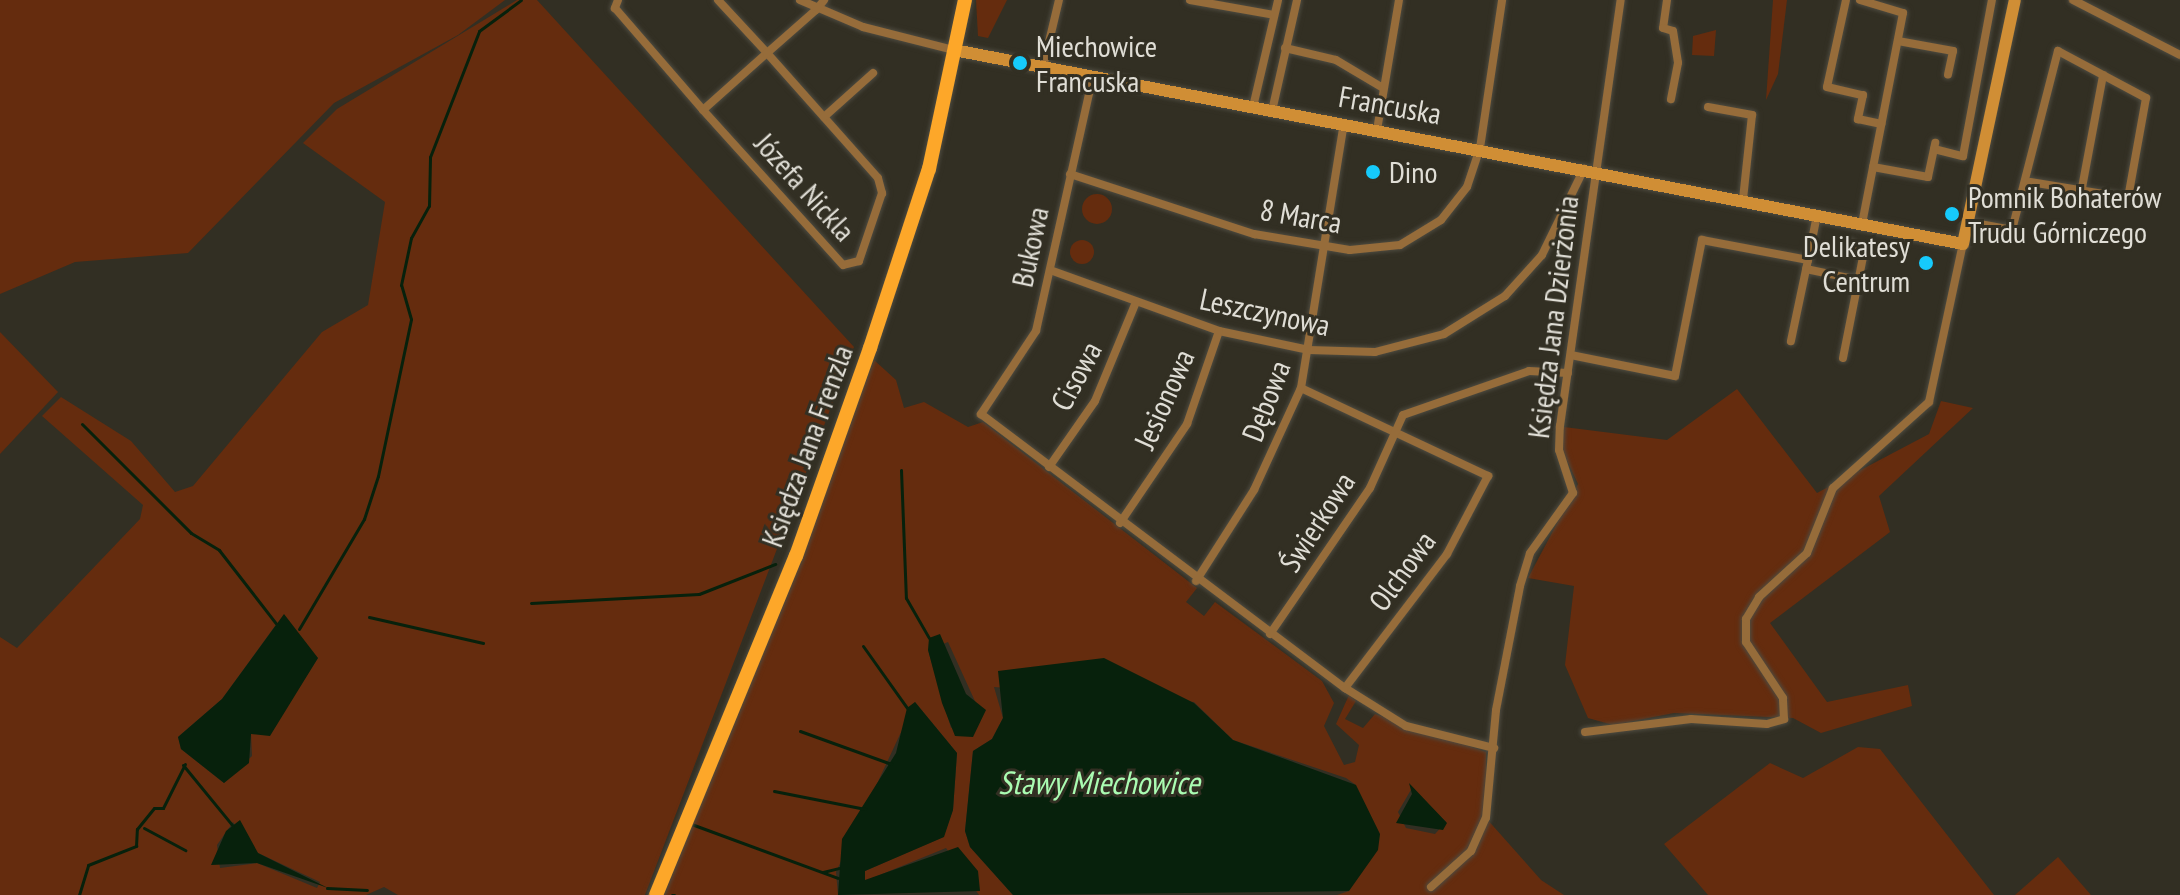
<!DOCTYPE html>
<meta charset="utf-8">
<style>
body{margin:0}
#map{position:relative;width:2180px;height:895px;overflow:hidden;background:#322f23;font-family:"PT Sans Narrow",sans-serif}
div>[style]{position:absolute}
.green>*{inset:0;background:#652c0e}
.round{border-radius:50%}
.water>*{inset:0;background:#07210c}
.stream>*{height:3px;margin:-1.5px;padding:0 1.5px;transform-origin:1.5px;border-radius:1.5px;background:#07210c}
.roads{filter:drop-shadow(0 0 2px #4e4b40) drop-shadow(0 0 2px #4e4b40)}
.street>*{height:8px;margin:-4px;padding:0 4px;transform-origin:4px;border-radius:4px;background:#966c3a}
.secondary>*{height:12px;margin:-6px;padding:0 6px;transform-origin:6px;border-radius:6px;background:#d08e35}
.primary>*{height:14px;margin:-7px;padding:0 7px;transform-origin:7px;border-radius:7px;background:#fda729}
.dots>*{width:22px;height:22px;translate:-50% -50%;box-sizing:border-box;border:4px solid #322f23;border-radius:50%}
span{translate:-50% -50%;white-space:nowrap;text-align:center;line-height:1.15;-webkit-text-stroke:6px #322f23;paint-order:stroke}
.poi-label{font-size:30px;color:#e0ded6}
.left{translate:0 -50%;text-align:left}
.right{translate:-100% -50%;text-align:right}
.street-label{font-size:30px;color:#e0ded6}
.water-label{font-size:32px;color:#aafcb2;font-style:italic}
</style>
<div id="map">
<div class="green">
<i style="clip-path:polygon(0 0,505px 0,458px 35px,334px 103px,188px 253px,75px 262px,0 294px)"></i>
<i style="clip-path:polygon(evenodd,517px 0,537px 0,854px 347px,645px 895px,398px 895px,384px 887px,366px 895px,0 895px,0 637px,17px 648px,140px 519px,143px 505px,42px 416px,61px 397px,131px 441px,175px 492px,193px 486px,322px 332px,368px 305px,385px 202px,303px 143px,337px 109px,517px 0,275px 626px,318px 658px,275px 725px,251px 734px,252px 756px,224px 783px,181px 749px,178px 737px,222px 699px,275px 626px,517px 0,233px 822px,258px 853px,320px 882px,317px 888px,257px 863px,220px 868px,217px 845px,233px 822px)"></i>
<i style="clip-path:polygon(976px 0,1007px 0,988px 38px,978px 36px)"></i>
<i style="clip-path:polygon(1773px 0,1787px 0,1778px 74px,1766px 100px)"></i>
<i style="clip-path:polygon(1716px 30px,1714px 56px,1692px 55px,1693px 36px)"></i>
<i class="round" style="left:1082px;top:194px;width:30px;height:30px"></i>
<i class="round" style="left:1070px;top:240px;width:24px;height:24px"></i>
<i style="clip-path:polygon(0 332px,58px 392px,0 454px)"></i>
<i style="clip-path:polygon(evenodd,874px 360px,896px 380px,904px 408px,924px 402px,968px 427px,983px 422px,1197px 588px,1186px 602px,1204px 616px,1215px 602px,1322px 681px,1334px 703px,1324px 726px,1344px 765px,1355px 762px,1359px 745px,1336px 724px,1349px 695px,1356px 701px,1345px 719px,1363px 728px,1375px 714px,1486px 752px,1486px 818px,1541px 880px,1564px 895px,1337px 895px,1349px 891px,1356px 785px,1346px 778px,1233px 740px,1194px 702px,994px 687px,1003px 718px,992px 739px,973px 751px,965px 831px,970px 847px,1013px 895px,979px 895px,946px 848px,865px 881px,865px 871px,943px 837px,953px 810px,957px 753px,915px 702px,836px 872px,838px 895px,663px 895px,874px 360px,948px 642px,979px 710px,951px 728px,928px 650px,948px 642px,874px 360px,1412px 788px,1446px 822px,1435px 834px,1406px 828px,1398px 812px,1412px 788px)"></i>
<i style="clip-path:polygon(1737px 389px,1817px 493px,1929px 434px,1941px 401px,1973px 408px,1879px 496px,1890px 532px,1770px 623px,1827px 702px,1908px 685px,1912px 706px,1821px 733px,1793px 718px,1674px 713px,1613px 725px,1588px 718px,1565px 665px,1574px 586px,1528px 578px,1578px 484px,1562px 450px,1564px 427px,1667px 440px)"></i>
<i style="clip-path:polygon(1858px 747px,1880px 749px,1994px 895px,1708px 895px,1664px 844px,1770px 763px,1803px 778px)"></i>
<i style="clip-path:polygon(2058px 857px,2091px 895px,2015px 895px)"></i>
</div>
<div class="water">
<i style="clip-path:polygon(284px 614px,318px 658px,270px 736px,251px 734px,249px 763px,224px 783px,181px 749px,178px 737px,222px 699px)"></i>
<i style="clip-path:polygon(940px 634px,966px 694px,986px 710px,973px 737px,955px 736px,942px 703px,928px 650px,929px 638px)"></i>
<i style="clip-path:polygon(1104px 658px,1194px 703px,1233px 740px,1356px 785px,1380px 834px,1378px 850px,1349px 891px,1013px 895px,970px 847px,965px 831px,973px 751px,992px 739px,1003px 718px,998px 671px)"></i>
<i style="clip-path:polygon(915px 702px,957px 753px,953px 810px,944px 837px,865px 871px,865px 880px,958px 847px,978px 871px,980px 891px,838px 895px,842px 839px,896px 753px,907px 708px)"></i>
<i style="clip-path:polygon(1409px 783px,1447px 823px,1443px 830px,1396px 823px,1412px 794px)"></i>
<i style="clip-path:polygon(240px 820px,258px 853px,328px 888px,257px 863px,211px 865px,226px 831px)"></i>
</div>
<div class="stream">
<i style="left:82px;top:424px;width:154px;rotate:45deg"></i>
<i style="left:191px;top:533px;width:33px;rotate:31deg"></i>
<i style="left:219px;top:550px;width:96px;rotate:52.2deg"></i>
<i style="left:901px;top:470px;width:128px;rotate:87.8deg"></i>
<i style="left:906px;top:598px;width:46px;rotate:60.1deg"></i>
<i style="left:531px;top:603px;width:168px;rotate:-3.1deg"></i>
<i style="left:699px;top:594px;width:82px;rotate:-21.5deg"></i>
<i style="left:369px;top:617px;width:117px;rotate:12.8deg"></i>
<i style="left:299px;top:629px;width:128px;rotate:-59.4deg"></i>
<i style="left:364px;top:519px;width:45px;rotate:-72deg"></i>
<i style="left:378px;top:476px;width:160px;rotate:-78.1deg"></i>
<i style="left:411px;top:319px;width:35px;rotate:-106deg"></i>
<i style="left:401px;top:285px;width:48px;rotate:-78deg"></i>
<i style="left:411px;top:238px;width:37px;rotate:-61deg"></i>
<i style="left:429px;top:206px;width:49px;rotate:-88.8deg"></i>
<i style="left:430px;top:157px;width:135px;rotate:-68.7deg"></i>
<i style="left:479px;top:31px;width:52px;rotate:-36.4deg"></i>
<i style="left:863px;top:646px;width:76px;rotate:54.6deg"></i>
<i style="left:800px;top:731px;width:97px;rotate:19.9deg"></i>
<i style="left:183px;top:765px;width:79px;rotate:50.7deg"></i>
<i style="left:774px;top:791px;width:93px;rotate:11.2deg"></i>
<i style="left:694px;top:825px;width:153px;rotate:20.2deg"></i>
<i style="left:144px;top:828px;width:47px;rotate:28.2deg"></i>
<i style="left:823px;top:872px;width:16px;rotate:-14deg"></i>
<i style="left:327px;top:888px;width:40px;rotate:2.9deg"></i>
<i style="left:79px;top:895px;width:31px;rotate:-73deg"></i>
<i style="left:88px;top:865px;width:52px;rotate:-21.6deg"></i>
<i style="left:136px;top:846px;width:17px;rotate:-87deg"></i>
<i style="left:137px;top:829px;width:27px;rotate:-51deg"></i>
<i style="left:154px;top:808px;width:9px"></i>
<i style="left:163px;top:808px;width:49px;rotate:-63.4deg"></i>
<i style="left:672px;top:895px;width:2px"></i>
</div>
<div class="roads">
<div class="street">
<i style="left:618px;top:0;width:9px;rotate:111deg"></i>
<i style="left:615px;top:8px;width:135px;rotate:49.2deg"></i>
<i style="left:718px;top:0;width:72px;rotate:47.2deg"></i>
<i style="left:767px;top:53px;width:167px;rotate:48.4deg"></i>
<i style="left:878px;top:178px;width:16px;rotate:75deg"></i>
<i style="left:882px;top:193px;width:72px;rotate:108.7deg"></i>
<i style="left:859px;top:261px;width:16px;rotate:166deg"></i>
<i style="left:843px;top:265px;width:209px;rotate:-132.1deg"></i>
<i style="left:703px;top:110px;width:86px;rotate:-41.7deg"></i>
<i style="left:767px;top:53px;width:65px;rotate:-41.3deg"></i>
<i style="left:816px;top:10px;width:13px;rotate:-51deg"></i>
<i style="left:800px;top:0;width:69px;rotate:23.2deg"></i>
<i style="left:863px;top:27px;width:94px;rotate:14.2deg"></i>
<i style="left:1190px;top:0;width:85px;rotate:10.1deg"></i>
<i style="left:1667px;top:0;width:28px;rotate:98deg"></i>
<i style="left:1663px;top:28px;width:10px;rotate:17deg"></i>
<i style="left:1673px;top:31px;width:32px;rotate:81deg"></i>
<i style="left:1678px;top:63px;width:37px;rotate:101deg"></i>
<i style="left:1846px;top:0;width:89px;rotate:102.3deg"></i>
<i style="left:1827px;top:87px;width:37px;rotate:13deg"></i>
<i style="left:1863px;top:95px;width:25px;rotate:102deg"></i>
<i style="left:1858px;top:119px;width:24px;rotate:12deg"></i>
<i style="left:1860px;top:0;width:45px;rotate:16.8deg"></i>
<i style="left:1903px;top:13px;width:215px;rotate:101deg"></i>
<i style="left:2073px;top:0;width:120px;rotate:27.2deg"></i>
<i style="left:1898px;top:41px;width:56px;rotate:10.3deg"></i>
<i style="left:1953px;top:51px;width:24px;rotate:102deg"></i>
<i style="left:1285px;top:48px;width:52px;rotate:13.2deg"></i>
<i style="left:1336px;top:60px;width:55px;rotate:30.8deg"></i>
<i style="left:1043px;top:67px;width:69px;rotate:-76.6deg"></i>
<i style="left:1093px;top:76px;width:261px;rotate:102.6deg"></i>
<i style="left:1036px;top:331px;width:100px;rotate:123.5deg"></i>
<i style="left:981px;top:414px;width:456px;rotate:37deg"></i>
<i style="left:1345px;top:688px;width:72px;rotate:31.9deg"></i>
<i style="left:1406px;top:726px;width:91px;rotate:14deg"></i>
<i style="left:1253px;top:107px;width:110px;rotate:-76.8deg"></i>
<i style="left:1708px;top:107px;width:45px;rotate:10.3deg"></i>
<i style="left:1752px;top:115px;width:84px;rotate:96.1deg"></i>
<i style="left:1272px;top:111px;width:114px;rotate:-77.3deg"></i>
<i style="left:824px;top:117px;width:66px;rotate:-41.9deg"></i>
<i style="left:1377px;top:130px;width:132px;rotate:-80.4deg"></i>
<i style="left:1934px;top:149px;width:30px;rotate:14deg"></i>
<i style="left:1963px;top:156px;width:159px;rotate:-79.5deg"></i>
<i style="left:1873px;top:167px;width:56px;rotate:10.3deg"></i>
<i style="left:1928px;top:177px;width:35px;rotate:-78deg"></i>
<i style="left:1070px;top:174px;width:194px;rotate:18.1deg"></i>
<i style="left:1254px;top:234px;width:97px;rotate:9.5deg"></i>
<i style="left:1350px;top:250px;width:50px;rotate:-5.7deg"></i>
<i style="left:1400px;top:245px;width:48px;rotate:-31.4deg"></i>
<i style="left:1441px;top:220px;width:42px;rotate:-51.8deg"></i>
<i style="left:1467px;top:187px;width:41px;rotate:-71.6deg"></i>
<i style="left:1480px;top:148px;width:150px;rotate:-81.5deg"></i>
<i style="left:2081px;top:193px;width:120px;rotate:-79.4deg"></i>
<i style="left:1969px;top:222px;width:44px;rotate:10.5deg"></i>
<i style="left:2012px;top:230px;width:185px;rotate:-75.6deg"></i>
<i style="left:2058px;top:51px;width:100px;rotate:28.1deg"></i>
<i style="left:2146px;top:98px;width:102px;rotate:100.2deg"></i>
<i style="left:2128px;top:198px;width:99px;rotate:-170.7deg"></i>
<i style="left:1808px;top:260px;width:46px;rotate:-78.7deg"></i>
<i style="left:1806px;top:269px;width:53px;rotate:11.9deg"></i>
<i style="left:1050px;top:270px;width:180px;rotate:19.8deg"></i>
<i style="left:1219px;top:331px;width:92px;rotate:11.9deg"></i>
<i style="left:1309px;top:350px;width:66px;rotate:1.7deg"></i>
<i style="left:1375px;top:352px;width:71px;rotate:-14.6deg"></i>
<i style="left:1444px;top:334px;width:72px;rotate:-31.9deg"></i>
<i style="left:1505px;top:296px;width:55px;rotate:-47.9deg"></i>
<i style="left:1542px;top:255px;width:96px;rotate:-64deg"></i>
<i style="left:1571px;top:355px;width:106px;rotate:11.4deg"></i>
<i style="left:1675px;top:376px;width:139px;rotate:-78.8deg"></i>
<i style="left:1702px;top:240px;width:108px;rotate:10.7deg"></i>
<i style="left:1808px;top:260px;width:83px;rotate:101.9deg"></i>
<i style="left:1843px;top:358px;width:108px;rotate:-78.8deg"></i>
<i style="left:1864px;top:252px;width:19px;rotate:-148deg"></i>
<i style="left:1301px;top:388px;width:207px;rotate:25.2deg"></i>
<i style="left:1488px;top:476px;width:88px;rotate:117.7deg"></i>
<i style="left:1447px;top:554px;width:168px;rotate:127.3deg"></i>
<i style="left:1049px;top:467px;width:80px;rotate:-55.1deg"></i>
<i style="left:1095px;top:401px;width:107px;rotate:-67.5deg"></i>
<i style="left:1120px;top:523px;width:120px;rotate:-55.9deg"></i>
<i style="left:1187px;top:424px;width:98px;rotate:-71deg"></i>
<i style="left:1196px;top:581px;width:108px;rotate:-57.5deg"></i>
<i style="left:1254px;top:490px;width:112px;rotate:-65.3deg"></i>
<i style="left:1301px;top:388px;width:268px;rotate:-80.8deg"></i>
<i style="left:1270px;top:634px;width:177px;rotate:-55.6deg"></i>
<i style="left:1370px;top:488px;width:80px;rotate:-65.7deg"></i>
<i style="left:1403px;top:415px;width:133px;rotate:-19.2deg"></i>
<i style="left:1529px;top:371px;width:39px;rotate:3deg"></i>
<i style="left:1585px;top:732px;width:107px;rotate:-7deg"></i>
<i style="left:1691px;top:719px;width:76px;rotate:3.8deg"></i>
<i style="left:1767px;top:724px;width:18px;rotate:-16deg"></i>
<i style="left:1784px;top:719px;width:21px;rotate:-93deg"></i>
<i style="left:1783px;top:698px;width:67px;rotate:-123.5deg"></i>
<i style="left:1746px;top:642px;width:23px;rotate:-90deg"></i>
<i style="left:1746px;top:619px;width:26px;rotate:-59deg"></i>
<i style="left:1759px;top:597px;width:65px;rotate:-42.5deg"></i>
<i style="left:1807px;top:553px;width:70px;rotate:-68.2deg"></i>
<i style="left:1833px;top:488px;width:129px;rotate:-41.9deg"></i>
<i style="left:1929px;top:402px;width:162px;rotate:-77.9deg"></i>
<i style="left:1431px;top:887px;width:54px;rotate:-42deg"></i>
<i style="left:1471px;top:851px;width:36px;rotate:-66deg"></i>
<i style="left:1486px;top:818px;width:108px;rotate:-84.7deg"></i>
<i style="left:1496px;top:710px;width:126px;rotate:-79deg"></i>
<i style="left:1520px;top:586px;width:34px;rotate:-73deg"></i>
<i style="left:1530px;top:553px;width:74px;rotate:-54.4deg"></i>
<i style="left:1573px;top:493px;width:45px;rotate:-108deg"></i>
<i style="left:1559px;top:450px;width:24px;rotate:-88deg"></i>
<i style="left:1560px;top:426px;width:430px;rotate:-81.9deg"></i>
</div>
<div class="secondary">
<i style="left:954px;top:50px;width:1027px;rotate:10.88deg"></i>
<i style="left:1963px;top:244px;width:249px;rotate:-78deg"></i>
</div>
<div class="primary">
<i style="left:656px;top:895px;width:367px;rotate:-67.6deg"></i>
<i style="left:796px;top:556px;width:221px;rotate:-70.4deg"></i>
<i style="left:870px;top:348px;width:188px;rotate:-71.8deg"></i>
<i style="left:929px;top:169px;width:173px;rotate:-78deg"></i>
</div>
</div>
<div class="dots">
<i style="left:1020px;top:63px;background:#16cafb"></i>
<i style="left:1373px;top:172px;background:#16cafb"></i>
<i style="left:1952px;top:214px;background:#16cafb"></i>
<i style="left:1926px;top:263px;background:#16cafb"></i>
</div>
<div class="poi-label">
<span class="left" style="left:1036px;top:63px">Miechowice<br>Francuska</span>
<span class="left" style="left:1389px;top:172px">Dino</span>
<span class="left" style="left:1968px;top:214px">Pomnik Bohaterów<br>Trudu Górniczego</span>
<span class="right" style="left:1910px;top:263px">Delikatesy<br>Centrum</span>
</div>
<div class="street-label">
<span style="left:1390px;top:105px;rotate:10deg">Francuska</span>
<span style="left:805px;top:187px;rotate:48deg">Józefa Nickla</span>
<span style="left:1301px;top:216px;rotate:10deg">8 Marca</span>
<span style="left:1030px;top:247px;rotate:-78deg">Bukowa</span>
<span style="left:1265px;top:312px;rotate:12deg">Leszczynowa</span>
<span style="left:1553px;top:317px;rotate:-83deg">Księdza Jana Dzierżonia</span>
<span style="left:1076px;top:376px;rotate:-62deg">Cisowa</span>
<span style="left:1164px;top:399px;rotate:-66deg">Jesionowa</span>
<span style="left:1266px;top:401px;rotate:-69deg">Dębowa</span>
<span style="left:807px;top:446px;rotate:-70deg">Księdza Jana Frenzla</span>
<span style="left:1317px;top:522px;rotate:-57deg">Świerkowa</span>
<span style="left:1402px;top:571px;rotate:-54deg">Olchowa</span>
</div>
<div class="water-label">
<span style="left:1099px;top:782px">Stawy Miechowice</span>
</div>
</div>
